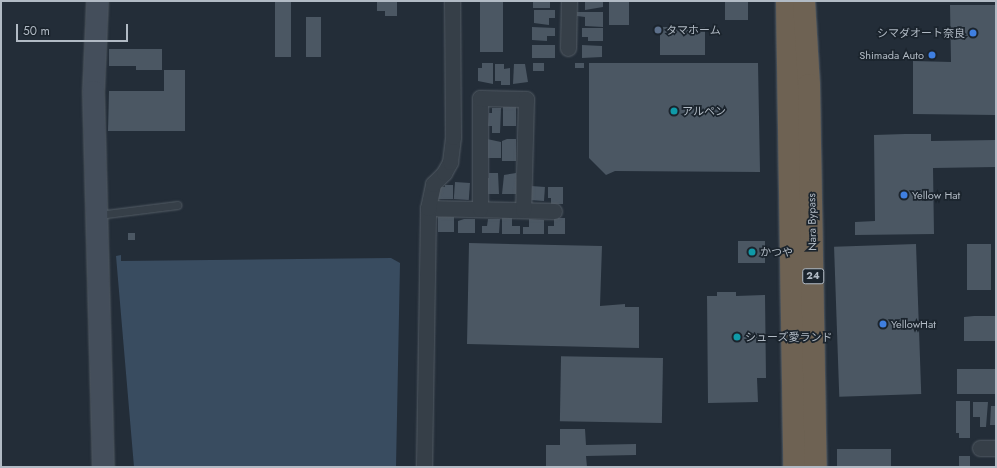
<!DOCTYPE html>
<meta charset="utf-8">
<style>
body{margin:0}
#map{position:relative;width:997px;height:468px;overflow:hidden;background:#232d38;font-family:Jost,"Noto Sans JP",sans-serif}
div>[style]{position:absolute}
.water>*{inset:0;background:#394c60}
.building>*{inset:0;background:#4b5763;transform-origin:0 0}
.roads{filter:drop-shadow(0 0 1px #545d66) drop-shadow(0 0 1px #545d66)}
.lane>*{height:7px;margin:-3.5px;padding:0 3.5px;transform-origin:3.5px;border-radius:3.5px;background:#363f48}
.street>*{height:15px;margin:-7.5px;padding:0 7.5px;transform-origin:7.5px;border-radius:7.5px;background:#363f48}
.secondary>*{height:21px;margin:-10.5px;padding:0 10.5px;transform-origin:10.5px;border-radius:10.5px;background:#444e5b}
.highway>*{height:22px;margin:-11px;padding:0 11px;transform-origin:11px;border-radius:11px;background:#6e6253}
.dots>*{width:11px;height:11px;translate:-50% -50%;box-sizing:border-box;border:2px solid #1b242d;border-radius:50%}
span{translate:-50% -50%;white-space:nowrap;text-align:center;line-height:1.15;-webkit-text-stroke:3.5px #1b242d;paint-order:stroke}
.shield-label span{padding:1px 3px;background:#1b242d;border:1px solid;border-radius:3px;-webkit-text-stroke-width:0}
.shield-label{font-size:10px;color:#b1bac4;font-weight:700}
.poi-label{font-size:11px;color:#b1bac4}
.left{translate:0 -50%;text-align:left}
.right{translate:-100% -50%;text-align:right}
.street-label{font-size:11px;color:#b1bac4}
.frame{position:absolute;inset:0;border:2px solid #b1bac4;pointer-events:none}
.scale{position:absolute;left:16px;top:24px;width:112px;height:18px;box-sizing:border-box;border:2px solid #b1bac4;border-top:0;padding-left:5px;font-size:12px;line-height:14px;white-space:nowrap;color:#b1bac4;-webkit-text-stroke:3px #1b242d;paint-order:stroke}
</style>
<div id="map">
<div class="water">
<i style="clip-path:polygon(121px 255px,121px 261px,391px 258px,400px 263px,396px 467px,134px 467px,116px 256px)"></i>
</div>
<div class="building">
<i style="left:275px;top:1px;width:16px;height:56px"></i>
<i style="clip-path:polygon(377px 1px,397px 1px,397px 16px,385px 16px,385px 11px,377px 11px)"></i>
<i style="left:480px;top:1px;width:23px;height:51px"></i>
<i style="left:533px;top:1px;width:17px;height:7px"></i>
<i style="clip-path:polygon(585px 1px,603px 1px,603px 7px,585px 10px)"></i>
<i style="left:609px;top:1px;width:20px;height:24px"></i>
<i style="left:725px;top:1px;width:23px;height:19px"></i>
<i style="clip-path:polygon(950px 5px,996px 5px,996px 115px,913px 114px,913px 61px,951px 62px)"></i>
<i style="clip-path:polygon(534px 10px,555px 10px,555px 18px,549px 18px,549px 25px,534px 23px)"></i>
<i style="clip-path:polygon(577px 12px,603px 12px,603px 27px,585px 26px,585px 17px,577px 16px)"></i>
<i style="left:306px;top:17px;width:15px;height:40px"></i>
<i style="clip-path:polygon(532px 27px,555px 28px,555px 36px,547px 36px,547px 41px,532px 40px)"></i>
<i style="left:660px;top:27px;width:45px;height:28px"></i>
<i style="clip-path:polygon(582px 28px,603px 28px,603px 41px,588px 41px,588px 37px,582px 37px)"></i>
<i style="left:532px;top:45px;width:23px;height:13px"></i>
<i style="clip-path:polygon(582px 45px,602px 46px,602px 57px,582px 58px)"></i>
<i style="clip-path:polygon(109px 49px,162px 49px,162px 70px,136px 70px,136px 66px,109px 66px)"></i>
<i style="clip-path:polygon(482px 63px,493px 63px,493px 84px,478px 81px,478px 68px,482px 68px)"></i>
<i style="left:544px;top:63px;width:8px;height:11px;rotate:90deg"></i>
<i style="left:584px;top:63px;width:5px;height:9px;rotate:90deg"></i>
<i style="clip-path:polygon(589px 63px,758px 63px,760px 172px,615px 171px,606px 175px,589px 158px)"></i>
<i style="clip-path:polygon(495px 64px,504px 64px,504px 69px,510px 68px,510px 85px,501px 85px,501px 81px,495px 81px)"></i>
<i style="clip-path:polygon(514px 64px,525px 64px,528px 82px,513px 84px)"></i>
<i style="clip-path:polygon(164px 70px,185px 70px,185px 131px,108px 131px,109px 91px,164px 91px)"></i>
<i style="left:503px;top:107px;width:13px;height:19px"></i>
<i style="clip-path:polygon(492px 108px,501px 108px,500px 133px,492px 133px,492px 126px,488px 126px,489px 113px,492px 113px)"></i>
<i style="clip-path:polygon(905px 134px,931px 134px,931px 141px,996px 140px,996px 167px,933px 168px,934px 234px,855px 235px,855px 222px,875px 221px,874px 135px)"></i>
<i style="clip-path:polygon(487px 139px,501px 142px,501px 158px,486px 158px)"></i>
<i style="clip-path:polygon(507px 139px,516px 139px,516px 161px,502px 161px,502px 141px)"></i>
<i style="clip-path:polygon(489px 173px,498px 173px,499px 194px,486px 194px,486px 178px,489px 178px)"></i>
<i style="clip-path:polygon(516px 173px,516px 194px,502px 194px,504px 175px)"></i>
<i style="left:455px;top:182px;width:15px;height:17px;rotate:4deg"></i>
<i style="clip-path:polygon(445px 185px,453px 185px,453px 199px,436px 199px,436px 192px,440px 192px,440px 187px,445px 187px)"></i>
<i style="left:531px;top:186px;width:14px;height:14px;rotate:4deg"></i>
<i style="clip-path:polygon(548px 187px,563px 187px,563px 204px,551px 204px,551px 198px,548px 198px)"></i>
<i style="left:438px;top:217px;width:16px;height:15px"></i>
<i style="clip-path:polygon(502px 217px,512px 217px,512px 226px,520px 226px,520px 234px,502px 234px)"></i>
<i style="clip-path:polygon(554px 218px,565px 218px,565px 234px,548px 234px,548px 226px,554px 226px)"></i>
<i style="clip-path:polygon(464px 219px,475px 219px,475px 233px,458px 233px,458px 221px)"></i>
<i style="clip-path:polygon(488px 219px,500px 219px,499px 233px,482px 233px,482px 226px,487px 226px)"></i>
<i style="clip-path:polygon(529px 219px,544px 220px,544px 234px,523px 234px,523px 227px,529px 227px)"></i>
<i style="left:128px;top:233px;width:7px;height:7px"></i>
<i style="left:738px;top:241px;width:27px;height:22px"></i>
<i style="clip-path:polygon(469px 243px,602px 246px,600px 306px,625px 304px,625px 307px,639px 307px,639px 348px,467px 344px)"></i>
<i style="left:916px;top:244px;width:150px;height:82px;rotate:88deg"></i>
<i style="left:967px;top:244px;width:24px;height:46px"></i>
<i style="clip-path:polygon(717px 292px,736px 292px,736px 296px,765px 295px,766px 378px,757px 378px,758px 402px,708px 403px,707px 296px,717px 296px)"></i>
<i style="clip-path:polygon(974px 316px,996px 316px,996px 341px,964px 341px,964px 317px)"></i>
<i style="left:663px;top:358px;width:65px;height:102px;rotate:91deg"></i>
<i style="left:957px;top:369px;width:39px;height:25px"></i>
<i style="clip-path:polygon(956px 401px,970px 401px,970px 438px,959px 438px,959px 433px,956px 433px)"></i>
<i style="clip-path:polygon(973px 402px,988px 402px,986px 427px,980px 427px,980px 417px,973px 417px)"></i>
<i style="clip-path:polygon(991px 406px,996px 406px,996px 425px,990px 425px)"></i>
<i style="clip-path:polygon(560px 429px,585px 429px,586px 445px,636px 444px,636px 455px,586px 456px,587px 467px,546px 467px,546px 445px,560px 445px)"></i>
<i style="left:891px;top:449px;width:18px;height:54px;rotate:90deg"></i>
<i style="left:959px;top:456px;width:11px;height:11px"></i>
</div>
<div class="roads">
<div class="lane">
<i style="left:98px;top:215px;width:80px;rotate:-7.2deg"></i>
</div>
<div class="street">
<i style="left:568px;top:48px;width:47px;rotate:-88.8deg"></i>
<i style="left:428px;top:208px;width:126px;rotate:1.4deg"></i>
<i style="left:480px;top:209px;width:111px;rotate:-90deg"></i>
<i style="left:480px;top:98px;width:46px;rotate:1.2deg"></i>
<i style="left:526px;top:99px;width:111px;rotate:91.5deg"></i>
<i style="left:980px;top:448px;width:16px"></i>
<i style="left:424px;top:467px;width:259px;rotate:-89.1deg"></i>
<i style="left:428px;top:208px;width:25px;rotate:-78deg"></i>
<i style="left:433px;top:184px;width:16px;rotate:-45deg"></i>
<i style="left:444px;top:173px;width:13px;rotate:-61deg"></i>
<i style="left:450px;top:162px;width:25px;rotate:-83deg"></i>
<i style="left:453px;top:137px;width:136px;rotate:-90.4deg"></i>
</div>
<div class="secondary">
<i style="left:97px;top:1px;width:90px;rotate:92.5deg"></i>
<i style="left:93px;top:91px;width:376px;rotate:88.5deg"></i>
</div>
<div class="highway">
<i style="left:787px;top:1px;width:466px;rotate:89.1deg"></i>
<i style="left:804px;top:1px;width:84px;rotate:86.6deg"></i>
<i style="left:809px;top:85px;width:382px;rotate:89deg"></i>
</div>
</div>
<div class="dots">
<i style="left:658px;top:30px;background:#5c6f8a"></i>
<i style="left:973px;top:33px;background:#3f7fe0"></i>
<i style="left:932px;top:55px;background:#3f7fe0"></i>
<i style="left:674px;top:111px;background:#0f9aa8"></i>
<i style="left:904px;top:195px;background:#3f7fe0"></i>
<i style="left:752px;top:252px;background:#0f9aa8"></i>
<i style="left:883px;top:324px;background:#3f7fe0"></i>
<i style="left:737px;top:337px;background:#0f9aa8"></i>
</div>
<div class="shield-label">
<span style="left:813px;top:276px">24</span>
</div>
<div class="poi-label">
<span class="left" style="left:666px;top:30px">タマホーム</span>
<span class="right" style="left:965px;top:33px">シマダオート奈良</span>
<span class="right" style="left:924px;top:55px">Shimada Auto</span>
<span class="left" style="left:682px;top:111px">アルペン</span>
<span class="left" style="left:912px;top:195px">Yellow Hat</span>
<span class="left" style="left:760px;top:252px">かつや</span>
<span class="left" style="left:891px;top:324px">YellowHat</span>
<span class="left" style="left:745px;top:337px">シューズ愛ランド</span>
</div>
<div class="street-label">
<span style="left:812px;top:222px;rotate:-91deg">Nara Bypass</span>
</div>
<div class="frame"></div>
<div class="scale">50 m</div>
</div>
